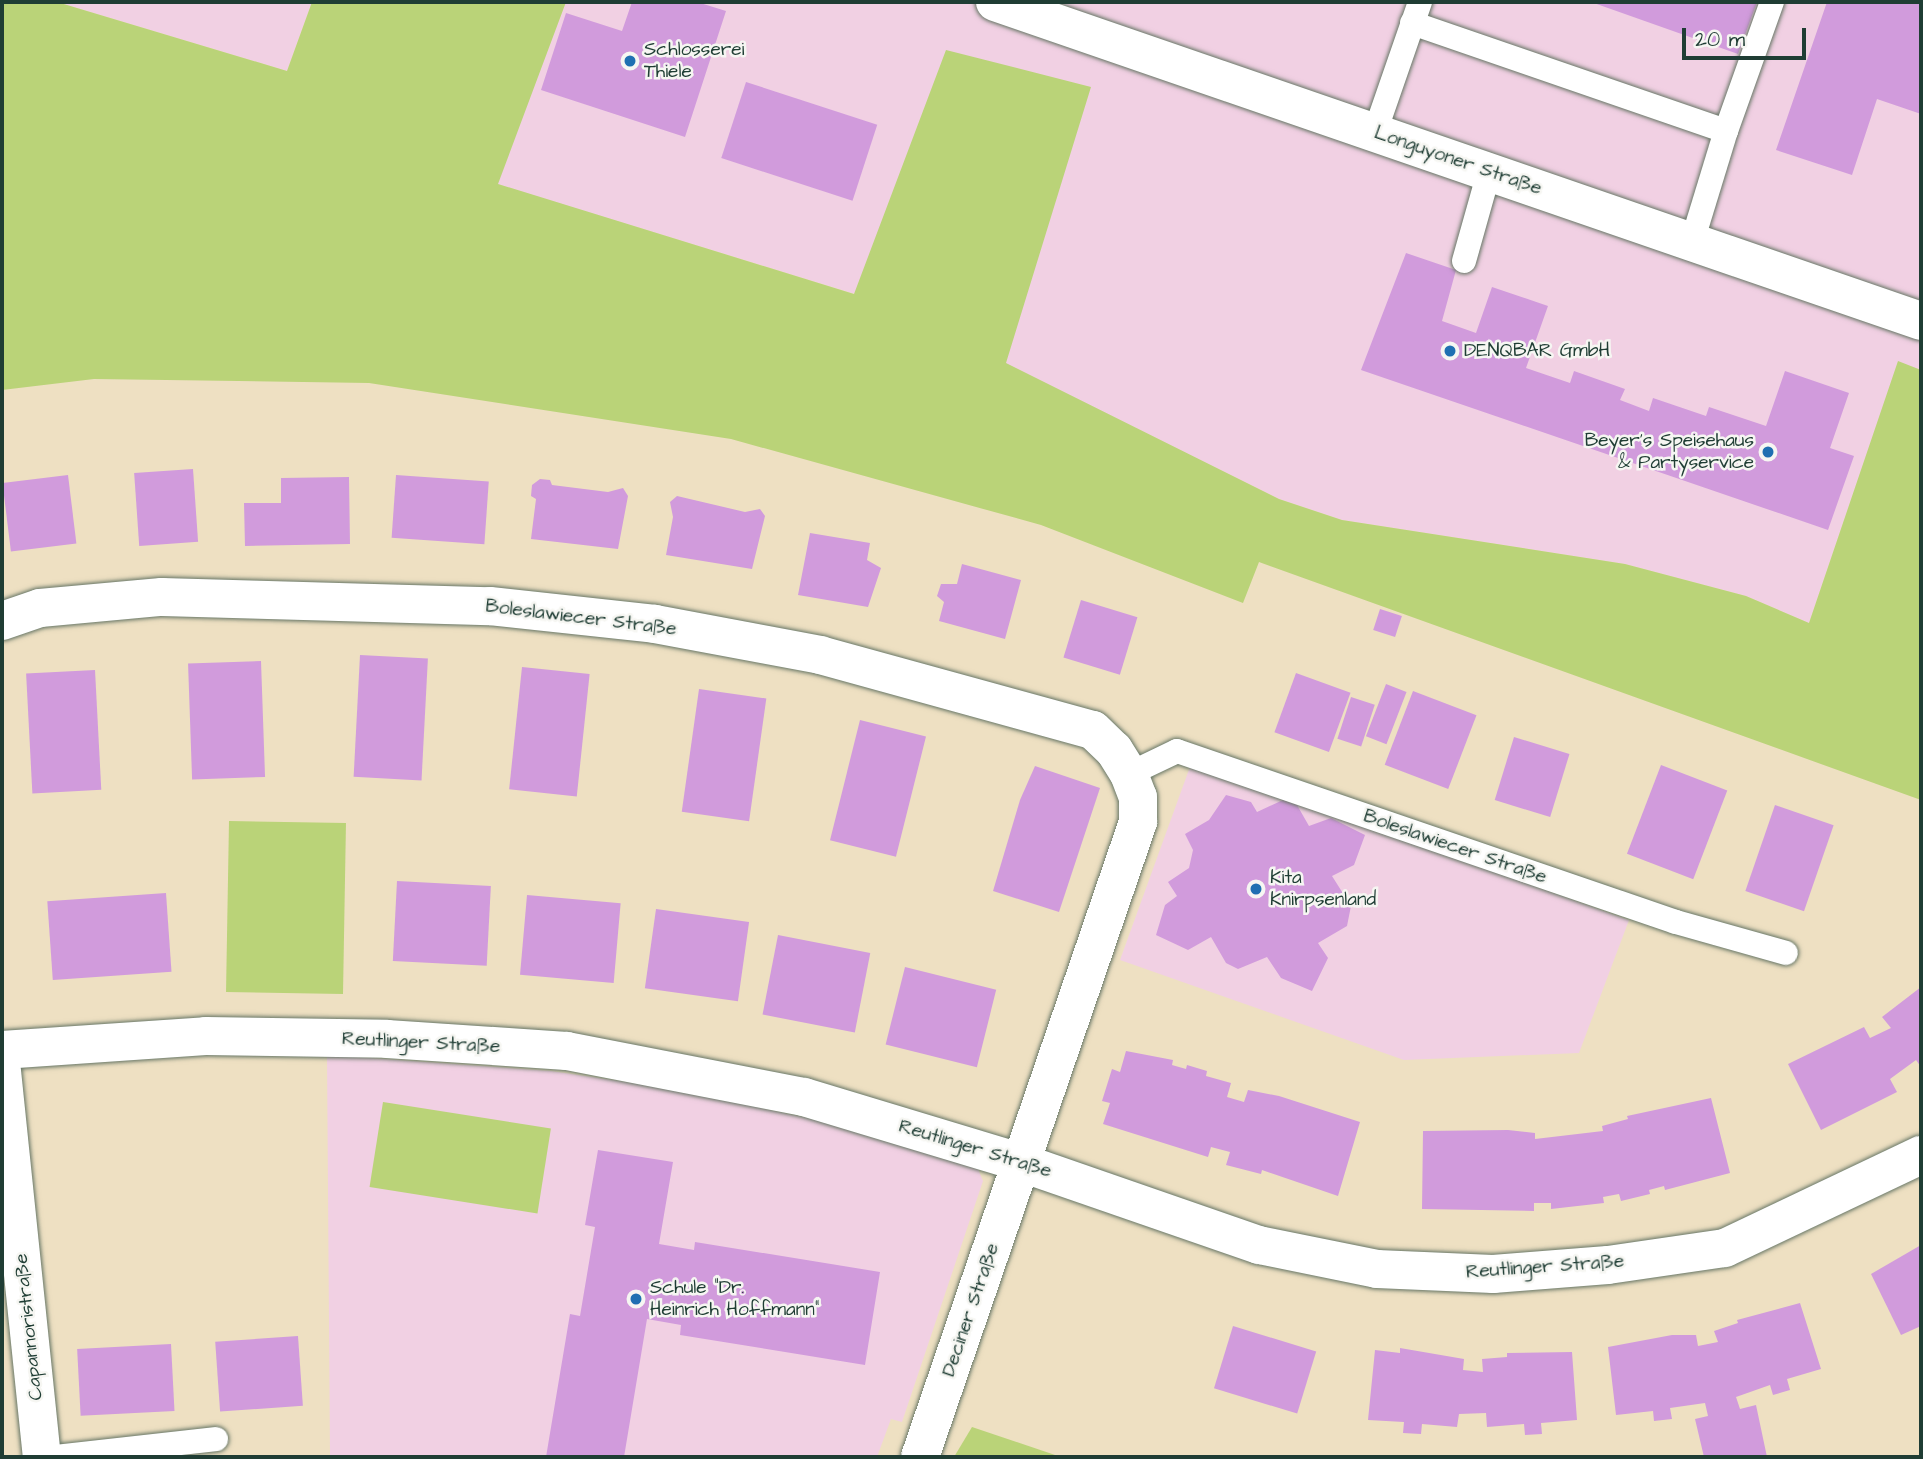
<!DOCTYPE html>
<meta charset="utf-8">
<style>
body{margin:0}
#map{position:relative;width:1923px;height:1459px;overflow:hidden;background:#eee0c2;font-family:"Architects Daughter",sans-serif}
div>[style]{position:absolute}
.built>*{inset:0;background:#f1d0e3}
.green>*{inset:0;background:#bad378;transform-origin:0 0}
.building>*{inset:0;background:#d19bdc;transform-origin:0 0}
.roads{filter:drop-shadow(0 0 2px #677666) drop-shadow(0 0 2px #677666)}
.service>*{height:24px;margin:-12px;padding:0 12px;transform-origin:12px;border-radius:12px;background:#fff}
.minor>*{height:38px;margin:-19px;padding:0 19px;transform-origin:19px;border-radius:19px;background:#fff}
.dots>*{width:19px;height:19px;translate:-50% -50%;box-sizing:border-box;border:4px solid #f6f6f2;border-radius:50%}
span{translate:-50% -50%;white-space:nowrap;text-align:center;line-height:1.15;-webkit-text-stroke:5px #f6f6f2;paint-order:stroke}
.poi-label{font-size:19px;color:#1f3d34}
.left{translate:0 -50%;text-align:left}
.right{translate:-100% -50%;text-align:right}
.street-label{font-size:19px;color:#1f3d34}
.frame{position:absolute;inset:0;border:4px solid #1f3d34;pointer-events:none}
.scale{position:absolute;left:1682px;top:28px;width:124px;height:32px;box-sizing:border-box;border:4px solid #1f3d34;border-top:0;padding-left:9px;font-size:21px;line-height:24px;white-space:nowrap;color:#1f3d34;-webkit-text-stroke:5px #f6f6f2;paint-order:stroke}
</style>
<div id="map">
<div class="built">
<i style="clip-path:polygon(57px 2px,312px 2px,287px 71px)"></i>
<i style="clip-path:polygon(566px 2px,1921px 2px,1921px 370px,1898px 362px,1809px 623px,1746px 596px,1625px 564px,1342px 520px,1279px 499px,1005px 363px,1090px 87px,946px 51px,855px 294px,497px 184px)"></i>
<i style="clip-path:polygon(1191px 764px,1629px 920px,1579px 1053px,1404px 1060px,1120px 960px)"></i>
<i style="clip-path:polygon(327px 1055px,551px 1071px,674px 1089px,812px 1119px,978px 1169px,983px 1181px,902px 1422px,891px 1419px,877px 1457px,330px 1457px)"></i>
</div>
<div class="green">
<i style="clip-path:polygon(2px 2px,57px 2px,287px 71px,312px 2px,566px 2px,498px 184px,854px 294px,946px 50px,1091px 87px,1006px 363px,1279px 499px,1342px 520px,1625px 564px,1746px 596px,1809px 623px,1898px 361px,1921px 370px,1921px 800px,1259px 562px,1243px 603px,1041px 525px,731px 439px,369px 383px,94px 379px,2px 390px)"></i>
<i style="left:229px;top:821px;width:117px;height:171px;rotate:1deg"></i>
<i style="left:383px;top:1102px;width:170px;height:86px;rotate:9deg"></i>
<i style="clip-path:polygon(972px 1427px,1061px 1457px,954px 1457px)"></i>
</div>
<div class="building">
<i style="clip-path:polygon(632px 2px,697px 2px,726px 11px,685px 137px,541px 90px,566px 13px,622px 31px)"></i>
<i style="clip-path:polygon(1591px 2px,1757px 2px,1738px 54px)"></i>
<i style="clip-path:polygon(1827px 2px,1921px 2px,1921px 114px,1877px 99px,1852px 175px,1776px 150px)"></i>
<i style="left:746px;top:82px;width:138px;height:80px;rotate:18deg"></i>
<i style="clip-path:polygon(1406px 253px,1456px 270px,1442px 321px,1476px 333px,1492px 287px,1548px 306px,1526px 368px,1570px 383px,1574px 371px,1625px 389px,1620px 400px,1649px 411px,1653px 398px,1706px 416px,1709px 407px,1766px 426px,1785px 371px,1849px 393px,1830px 448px,1854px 456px,1828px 530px,1361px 370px)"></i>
<i style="left:193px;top:469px;width:73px;height:59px;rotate:86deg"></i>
<i style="left:68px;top:475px;width:69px;height:66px;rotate:83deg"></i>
<i style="left:396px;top:475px;width:93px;height:63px;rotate:4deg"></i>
<i style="clip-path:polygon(349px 477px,350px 544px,245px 546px,244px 503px,281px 503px,281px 478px)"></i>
<i style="clip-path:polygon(540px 479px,550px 480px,552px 485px,608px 492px,623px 488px,628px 496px,618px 549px,531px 539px,536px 499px,531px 496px,532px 485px)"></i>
<i style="clip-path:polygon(677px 496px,745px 512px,760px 509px,765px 516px,752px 569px,666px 555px,673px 517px,670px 502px)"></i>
<i style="clip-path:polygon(810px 533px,870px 543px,867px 560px,881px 568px,868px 607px,798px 595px)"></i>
<i style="clip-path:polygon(962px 564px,1021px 580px,1005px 639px,939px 621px,944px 602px,937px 596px,941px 584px,957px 584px)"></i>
<i style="left:1081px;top:600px;width:59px;height:60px;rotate:17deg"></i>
<i style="left:1380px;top:609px;width:23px;height:22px;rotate:18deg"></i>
<i style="left:360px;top:655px;width:68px;height:122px;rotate:3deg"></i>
<i style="left:261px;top:661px;width:116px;height:73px;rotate:88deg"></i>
<i style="left:522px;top:667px;width:68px;height:123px;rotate:6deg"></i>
<i style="left:95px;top:670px;width:120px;height:69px;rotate:87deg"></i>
<i style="left:1296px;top:673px;width:58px;height:63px;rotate:20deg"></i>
<i style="left:1386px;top:684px;width:22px;height:56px;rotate:21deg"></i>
<i style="left:699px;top:689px;width:68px;height:124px;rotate:8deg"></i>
<i style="left:1413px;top:691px;width:68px;height:79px;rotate:21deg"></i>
<i style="left:1351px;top:697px;width:25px;height:44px;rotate:18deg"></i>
<i style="left:860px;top:720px;width:68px;height:124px;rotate:14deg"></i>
<i style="left:1514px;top:737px;width:58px;height:66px;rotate:17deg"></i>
<i style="left:1661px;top:765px;width:71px;height:95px;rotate:21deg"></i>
<i style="clip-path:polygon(1035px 766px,1100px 788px,1059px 912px,993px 891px,1020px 800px)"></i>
<i style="clip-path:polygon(1226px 795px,1251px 802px,1257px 812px,1283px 800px,1297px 805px,1309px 826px,1331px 818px,1365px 835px,1354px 865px,1332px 876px,1351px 906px,1347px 926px,1318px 943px,1328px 958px,1312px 991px,1281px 978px,1267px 957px,1238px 969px,1226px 963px,1211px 937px,1188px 950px,1156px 935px,1165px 905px,1177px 896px,1168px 882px,1189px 868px,1193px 850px,1185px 834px,1209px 820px)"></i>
<i style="left:1775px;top:805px;width:62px;height:91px;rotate:19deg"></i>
<i style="left:397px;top:881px;width:94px;height:80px;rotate:3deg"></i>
<i style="left:166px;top:893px;width:79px;height:119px;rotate:86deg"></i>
<i style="left:527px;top:895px;width:94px;height:80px;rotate:5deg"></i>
<i style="left:656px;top:909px;width:94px;height:80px;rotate:8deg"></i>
<i style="left:778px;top:935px;width:94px;height:81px;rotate:11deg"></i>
<i style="left:905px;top:967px;width:94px;height:80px;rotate:14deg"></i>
<i style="clip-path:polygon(1921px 987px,1921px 1067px,1916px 1060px,1890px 1079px,1897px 1092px,1821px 1130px,1788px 1064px,1864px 1027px,1870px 1038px,1891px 1028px,1882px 1017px)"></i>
<i style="clip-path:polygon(1126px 1051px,1173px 1060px,1172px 1065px,1186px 1069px,1187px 1065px,1207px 1071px,1206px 1076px,1231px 1083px,1227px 1097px,1244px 1102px,1248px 1090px,1279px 1096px,1360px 1122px,1338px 1196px,1262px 1170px,1261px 1174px,1226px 1165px,1230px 1152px,1211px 1147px,1208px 1157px,1103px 1124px,1110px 1103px,1102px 1101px,1112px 1069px,1120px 1072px)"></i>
<i style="clip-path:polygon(1711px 1098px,1730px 1173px,1665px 1190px,1664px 1186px,1649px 1190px,1650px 1194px,1621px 1201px,1619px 1194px,1603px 1197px,1604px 1203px,1551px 1209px,1551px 1203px,1534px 1203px,1534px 1211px,1422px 1209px,1423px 1131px,1508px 1130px,1535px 1133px,1535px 1139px,1603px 1131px,1602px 1126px,1628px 1119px,1627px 1116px)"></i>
<i style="clip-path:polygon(598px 1150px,673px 1162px,659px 1244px,694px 1250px,695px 1242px,880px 1272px,865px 1365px,680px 1335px,681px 1325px,647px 1319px,624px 1457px,546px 1457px,570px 1314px,580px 1316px,595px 1227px,585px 1225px)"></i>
<i style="clip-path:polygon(1921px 1245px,1921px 1326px,1901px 1335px,1871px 1274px)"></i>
<i style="clip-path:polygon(1800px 1303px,1821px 1369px,1787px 1379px,1790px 1390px,1773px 1395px,1770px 1385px,1736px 1397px,1740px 1409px,1756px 1405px,1767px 1457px,1704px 1457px,1695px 1419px,1708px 1416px,1705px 1403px,1670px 1408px,1672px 1419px,1654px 1421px,1653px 1411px,1616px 1415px,1608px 1347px,1672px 1335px,1696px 1335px,1698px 1346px,1718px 1342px,1714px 1331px,1738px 1323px,1737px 1320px)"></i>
<i style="left:1233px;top:1326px;width:87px;height:65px;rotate:17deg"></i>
<i style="left:298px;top:1336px;width:70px;height:83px;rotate:86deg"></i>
<i style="left:171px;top:1344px;width:67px;height:94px;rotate:87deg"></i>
<i style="clip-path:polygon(1400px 1348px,1464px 1359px,1463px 1370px,1483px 1372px,1482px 1359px,1507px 1357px,1507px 1353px,1572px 1352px,1577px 1420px,1541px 1423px,1542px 1434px,1525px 1435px,1524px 1424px,1487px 1427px,1486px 1413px,1459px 1414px,1457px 1427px,1422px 1424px,1421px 1434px,1403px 1433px,1404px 1422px,1368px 1420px,1375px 1350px,1400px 1353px)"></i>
</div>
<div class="roads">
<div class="service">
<i style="left:1412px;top:23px;width:332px;rotate:19deg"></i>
<i style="left:1726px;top:131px;width:137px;rotate:-70.4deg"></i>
<i style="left:1375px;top:132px;width:138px;rotate:-70.9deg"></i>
<i style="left:1692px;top:242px;width:116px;rotate:-73deg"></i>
<i style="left:1464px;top:261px;width:92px;rotate:-74.3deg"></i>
<i style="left:1129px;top:774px;width:53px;rotate:-25.6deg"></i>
<i style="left:1177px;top:751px;width:527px;rotate:18.92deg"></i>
<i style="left:1676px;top:922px;width:114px;rotate:15.7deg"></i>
<i style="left:54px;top:1457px;width:163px;rotate:-6.3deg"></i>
</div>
<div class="minor">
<i style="left:995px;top:2px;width:979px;rotate:19.01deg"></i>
<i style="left:2px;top:621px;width:40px;rotate:-18.9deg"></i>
<i style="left:40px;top:608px;width:122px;rotate:-5.2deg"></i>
<i style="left:162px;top:597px;width:328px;rotate:1.6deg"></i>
<i style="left:490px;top:606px;width:166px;rotate:6.2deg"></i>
<i style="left:655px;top:624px;width:168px;rotate:10.6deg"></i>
<i style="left:820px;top:655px;width:283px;rotate:15.4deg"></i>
<i style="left:1093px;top:730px;width:29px;rotate:44deg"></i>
<i style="left:1114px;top:750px;width:28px;rotate:58deg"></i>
<i style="left:1129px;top:774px;width:25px;rotate:69deg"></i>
<i style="left:1138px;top:797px;width:25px;rotate:90deg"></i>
<i style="left:1138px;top:822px;width:671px;rotate:108.95deg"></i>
<i style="left:2px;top:1050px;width:204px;rotate:-3.9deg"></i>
<i style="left:206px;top:1036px;width:181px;rotate:0.9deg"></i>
<i style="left:387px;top:1039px;width:180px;rotate:3.8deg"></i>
<i style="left:567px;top:1051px;width:241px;rotate:11deg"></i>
<i style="left:804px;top:1097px;width:228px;rotate:16.8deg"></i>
<i style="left:1022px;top:1163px;width:251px;rotate:19.1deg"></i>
<i style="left:1259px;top:1245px;width:120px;rotate:11.5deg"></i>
<i style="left:1377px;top:1269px;width:116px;rotate:2.5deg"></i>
<i style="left:1493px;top:1274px;width:115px;rotate:-4.5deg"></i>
<i style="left:1608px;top:1265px;width:118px;rotate:-8.3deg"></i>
<i style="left:1725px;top:1248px;width:217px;rotate:-25.4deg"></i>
<i style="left:2px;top:1071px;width:388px;rotate:84.1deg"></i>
</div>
</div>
<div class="dots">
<i style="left:630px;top:61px;background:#1f6fb2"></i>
<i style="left:1450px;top:351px;background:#1f6fb2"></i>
<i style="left:1768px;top:452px;background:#1f6fb2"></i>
<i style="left:1256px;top:889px;background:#1f6fb2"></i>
<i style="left:636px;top:1299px;background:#1f6fb2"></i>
</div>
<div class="poi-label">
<span class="left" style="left:644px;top:61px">Schlosserei<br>Thiele</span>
<span class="left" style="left:1464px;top:351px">DENQBAR GmbH</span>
<span class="right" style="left:1754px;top:452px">Beyer's Speisehaus<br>&amp; Partyservice</span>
<span class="left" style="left:1270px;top:889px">Kita<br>Knirpsenland</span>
<span class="left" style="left:650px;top:1299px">Schule "Dr.<br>Heinrich Hoffmann"</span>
</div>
<div class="street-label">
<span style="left:1458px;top:161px;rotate:19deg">Longuyoner Straße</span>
<span style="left:581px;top:618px;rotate:7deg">Boleslawiecer Straße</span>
<span style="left:1455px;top:847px;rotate:19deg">Boleslawiecer Straße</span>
<span style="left:421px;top:1043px;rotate:3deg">Reutlinger Straße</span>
<span style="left:975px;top:1149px;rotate:17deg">Reutlinger Straße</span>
<span style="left:1545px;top:1267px;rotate:-4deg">Reutlinger Straße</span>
<span style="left:971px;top:1310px;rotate:-71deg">Deciner Straße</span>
<span style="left:29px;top:1327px;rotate:-96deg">Capannoristraße</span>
</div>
<div class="frame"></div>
<div class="scale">20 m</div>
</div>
